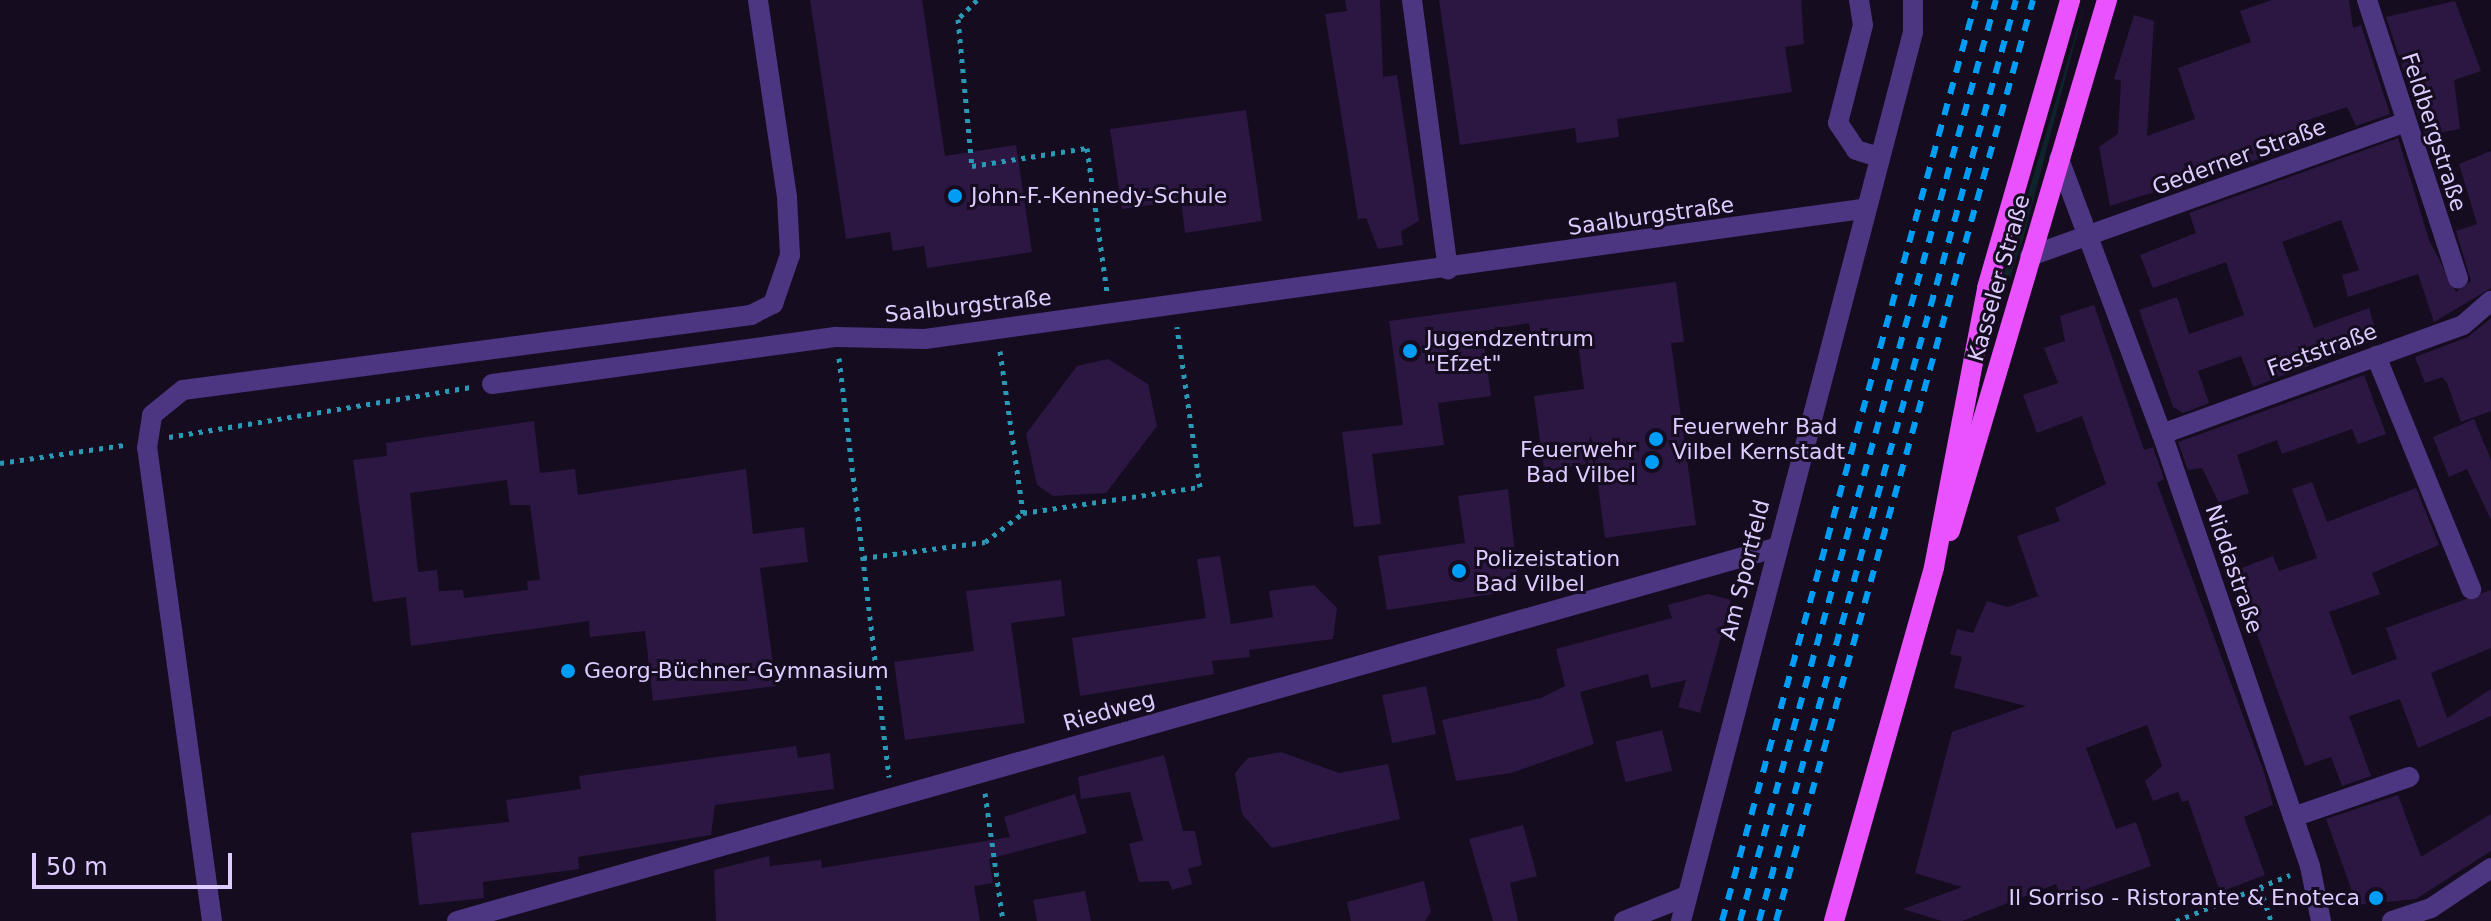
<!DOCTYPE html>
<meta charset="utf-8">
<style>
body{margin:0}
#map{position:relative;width:2491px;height:921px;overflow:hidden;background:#150c20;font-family:"DejaVu Sans",sans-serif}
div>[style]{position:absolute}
.green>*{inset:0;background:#0f242a}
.building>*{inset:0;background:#2b1742;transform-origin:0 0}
.path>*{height:5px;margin-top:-2.5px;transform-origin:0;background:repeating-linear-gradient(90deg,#2999b5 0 4px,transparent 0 10px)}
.minor>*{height:20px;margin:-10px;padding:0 10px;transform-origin:10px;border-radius:10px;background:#4c3581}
.major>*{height:20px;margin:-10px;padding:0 10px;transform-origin:10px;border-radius:10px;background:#eb52ff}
.rail>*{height:6px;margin-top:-3px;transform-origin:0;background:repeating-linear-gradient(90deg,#009df6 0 12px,transparent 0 22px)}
.dots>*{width:22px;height:22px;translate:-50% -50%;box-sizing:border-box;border:4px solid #150c20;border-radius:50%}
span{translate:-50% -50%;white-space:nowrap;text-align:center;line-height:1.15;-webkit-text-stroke:6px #150c20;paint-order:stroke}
.street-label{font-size:22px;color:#decbff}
.poi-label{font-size:22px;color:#decbff}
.left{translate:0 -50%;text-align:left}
.right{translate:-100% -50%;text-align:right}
.scale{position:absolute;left:32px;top:853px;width:200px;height:36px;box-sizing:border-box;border:4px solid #decbff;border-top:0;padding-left:10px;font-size:24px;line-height:28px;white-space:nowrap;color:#decbff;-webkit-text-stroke:6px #150c20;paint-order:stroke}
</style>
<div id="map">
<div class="green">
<i style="clip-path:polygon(2086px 0,2023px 239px,1984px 353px,1997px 297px)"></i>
</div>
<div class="building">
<i style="clip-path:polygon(810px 0,922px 0,945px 156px,1016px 145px,1032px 252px,927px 268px,924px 246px,893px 251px,890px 232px,846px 239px)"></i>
<i style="clip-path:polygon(1345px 0,1380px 0,1383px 77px,1397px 75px,1419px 221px,1401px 231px,1403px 245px,1378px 249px,1366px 218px,1358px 219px,1325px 14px,1347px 11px)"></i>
<i style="clip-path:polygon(1439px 0,1801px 0,1804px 44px,1785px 47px,1792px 92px,1617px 119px,1619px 137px,1577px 143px,1575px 128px,1460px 145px)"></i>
<i style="clip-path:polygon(2272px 0,2349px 0,2353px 28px,2361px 25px,2390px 114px,2356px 126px,2347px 107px,2299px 123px,2306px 144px,2110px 206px,2099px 147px,2118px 134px,2121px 81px,2114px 79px,2134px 15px,2154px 21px,2147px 136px,2195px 119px,2178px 68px,2251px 42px,2240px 11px)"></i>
<i style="clip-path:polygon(2455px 1px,2481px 71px,2454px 80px,2460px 129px,2425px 135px,2386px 17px)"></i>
<i style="clip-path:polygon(1246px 110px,1262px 221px,1185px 233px,1181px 201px,1122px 209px,1110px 129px)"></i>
<i style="clip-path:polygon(2398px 138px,2429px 240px,2456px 292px,2471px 281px,2456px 231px,2477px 224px,2459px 164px,2491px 151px,2491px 288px,2434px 322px,2418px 274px,2348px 297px,2342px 275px,2359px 270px,2341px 220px,2282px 242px,2314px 328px,2369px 308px,2378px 339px,2253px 387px,2241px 356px,2198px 371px,2209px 403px,2183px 413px,2173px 407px,2139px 310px,2177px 297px,2189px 334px,2244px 315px,2226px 262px,2153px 288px,2140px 255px,2196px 233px,2189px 213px)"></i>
<i style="clip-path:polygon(1676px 282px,1684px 342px,1671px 343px,1696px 525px,1605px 538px,1595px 463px,1544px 470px,1534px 396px,1584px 389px,1578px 343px,1533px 349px,1529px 323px,1482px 331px,1491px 396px,1438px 403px,1444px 445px,1372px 454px,1381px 524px,1354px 527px,1342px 432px,1403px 425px,1389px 321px)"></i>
<i style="clip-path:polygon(2094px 305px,2144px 450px,2153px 447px,2164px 479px,2157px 483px,2265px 775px,2273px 805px,2244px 817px,2265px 875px,2220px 892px,2188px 800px,2182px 802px,2178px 792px,2153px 801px,2145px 781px,2162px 766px,2147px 725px,2086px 748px,2116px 829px,2136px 822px,2151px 866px,2061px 898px,2056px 884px,1962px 921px,1942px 921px,1903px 909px,1962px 887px,1915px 873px,1952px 732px,2026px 706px,1954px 688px,1962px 657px,1950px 654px,1957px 629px,1973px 633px,1987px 601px,2008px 607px,2038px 596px,2017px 536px,2060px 521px,2055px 508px,2106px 484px,2082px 416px,2037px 433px,2023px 395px,2058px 383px,2044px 348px,2065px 341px,2060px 316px)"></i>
<i style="clip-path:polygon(2491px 318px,2491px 411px,2461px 422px,2447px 383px,2442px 377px,2425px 383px,2415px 357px,2468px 337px)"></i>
<i style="clip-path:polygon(1108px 359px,1148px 384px,1157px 426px,1106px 493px,1053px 496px,1037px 485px,1026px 434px,1077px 366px)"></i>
<i style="clip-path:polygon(2364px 375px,2386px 434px,2358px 444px,2352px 429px,2282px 454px,2277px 440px,2237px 455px,2249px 493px,2219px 503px,2202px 468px,2188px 470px,2178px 442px)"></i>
<i style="clip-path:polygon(2474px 419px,2491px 460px,2491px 520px,2467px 469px,2449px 477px,2433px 437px)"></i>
<i style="clip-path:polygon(evenodd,534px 421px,540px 473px,575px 469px,578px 495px,746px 469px,753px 534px,804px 527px,808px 562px,760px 568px,776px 686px,653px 701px,645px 631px,590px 637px,589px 621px,411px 646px,406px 597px,373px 602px,353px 460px,387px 456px,386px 443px,534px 421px,507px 480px,510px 505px,530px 505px,540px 580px,527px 581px,528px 590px,464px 598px,463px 590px,439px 591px,437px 570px,418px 572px,410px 493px,507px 480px)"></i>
<i style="clip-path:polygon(2312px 482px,2327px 522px,2416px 488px,2439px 545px,2372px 573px,2380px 594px,2329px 612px,2352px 675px,2397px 659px,2386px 628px,2491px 590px,2491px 648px,2431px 673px,2447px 718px,2491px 689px,2491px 716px,2418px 748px,2400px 699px,2349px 716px,2371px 776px,2342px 786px,2331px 757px,2305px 766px,2234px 571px,2273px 556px,2279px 571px,2317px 558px,2292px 489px)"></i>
<i style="clip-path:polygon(1508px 489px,1519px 590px,1387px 610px,1378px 556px,1465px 543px,1458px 496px)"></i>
<i style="clip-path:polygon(1220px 556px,1231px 624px,1273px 617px,1269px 591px,1314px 585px,1337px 608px,1333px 639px,1249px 650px,1250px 657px,1212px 661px,1214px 674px,1080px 696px,1072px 638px,1206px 618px,1197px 559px)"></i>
<i style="clip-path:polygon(1061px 580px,1065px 616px,1011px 623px,1025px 723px,905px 740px,894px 662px,974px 651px,966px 591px)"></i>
<i style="clip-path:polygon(1708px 594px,1731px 600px,1700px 713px,1678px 707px,1686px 680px,1651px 688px,1648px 674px,1580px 692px,1594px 744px,1511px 773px,1456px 781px,1442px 720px,1541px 698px,1565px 686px,1556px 649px,1672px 618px,1668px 605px)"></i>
<i style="left:1426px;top:686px;width:49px;height:45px;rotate:78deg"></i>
<i style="left:1662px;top:730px;width:42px;height:48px;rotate:76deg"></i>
<i style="clip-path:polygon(796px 746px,798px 758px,830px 753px,834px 789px,715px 805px,711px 835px,578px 857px,579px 869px,483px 882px,484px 898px,419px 905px,411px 833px,509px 822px,506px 800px,581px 789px,579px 776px)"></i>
<i style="clip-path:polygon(1281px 752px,1339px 773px,1388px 764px,1400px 819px,1272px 848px,1242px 814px,1235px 773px,1248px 758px)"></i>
<i style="clip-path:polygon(1164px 755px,1183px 831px,1195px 831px,1202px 865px,1188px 869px,1192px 884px,1172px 890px,1169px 881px,1139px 882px,1129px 844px,1143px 840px,1130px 792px,1081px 799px,1078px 777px)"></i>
<i style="clip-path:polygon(1075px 794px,1087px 833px,989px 859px,993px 883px,974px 886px,980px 921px,716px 921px,714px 870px,769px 856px,770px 866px,821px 860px,822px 868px,1010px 837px,1004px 817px)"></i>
<i style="clip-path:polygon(2398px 795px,2421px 857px,2491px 814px,2491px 851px,2416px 899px,2357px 905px,2326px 819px)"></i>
<i style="clip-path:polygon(1523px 825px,1537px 876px,1510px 883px,1518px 921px,1493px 921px,1469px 839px)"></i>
<i style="clip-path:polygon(1424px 881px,1431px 912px,1425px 921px,1351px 921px,1347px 902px)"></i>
<i style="clip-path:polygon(1085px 891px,1091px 921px,1037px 921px,1033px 900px)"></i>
</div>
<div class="path">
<i style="left:977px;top:0;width:27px;rotate:135deg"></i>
<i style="left:958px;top:19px;width:148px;rotate:84.6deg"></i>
<i style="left:972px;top:166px;width:116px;rotate:-8.9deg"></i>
<i style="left:1087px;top:148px;width:146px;rotate:82.1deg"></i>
<i style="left:1000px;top:351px;width:164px;rotate:81.9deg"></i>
<i style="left:839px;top:358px;width:422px;rotate:83.2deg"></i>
<i style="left:169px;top:437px;width:306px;rotate:-9.4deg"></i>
<i style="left:0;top:463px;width:125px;rotate:-8.3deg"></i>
<i style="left:863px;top:558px;width:123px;rotate:-7.5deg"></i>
<i style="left:985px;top:542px;width:48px;rotate:-37.3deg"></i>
<i style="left:1023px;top:513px;width:179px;rotate:-8.4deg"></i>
<i style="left:1200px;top:487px;width:162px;rotate:-98.2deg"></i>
<i style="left:985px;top:793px;width:129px;rotate:82deg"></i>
<i style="left:2260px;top:887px;width:36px;rotate:72deg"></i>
<i style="left:2176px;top:921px;width:123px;rotate:-22deg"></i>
</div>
<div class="minor">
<i style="left:1412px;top:0;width:272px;rotate:82.4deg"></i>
<i style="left:1859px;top:0;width:25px;rotate:81deg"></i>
<i style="left:1863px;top:25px;width:101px;rotate:104.3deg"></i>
<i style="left:1838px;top:123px;width:32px;rotate:56deg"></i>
<i style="left:1856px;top:150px;width:21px;rotate:17deg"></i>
<i style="left:2367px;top:0;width:293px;rotate:71.9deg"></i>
<i style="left:2059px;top:159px;width:294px;rotate:69.5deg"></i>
<i style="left:2162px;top:434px;width:457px;rotate:71.1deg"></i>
<i style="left:2310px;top:866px;width:56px;rotate:78.7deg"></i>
<i style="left:2030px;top:256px;width:399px;rotate:-19.6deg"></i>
<i style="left:2376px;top:356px;width:252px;rotate:67.8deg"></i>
<i style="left:492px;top:384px;width:348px;rotate:-7.8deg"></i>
<i style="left:837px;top:337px;width:88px;rotate:1.3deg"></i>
<i style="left:925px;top:339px;width:946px;rotate:-7.9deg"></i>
<i style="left:2162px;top:434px;width:320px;rotate:-19.9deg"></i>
<i style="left:2463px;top:325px;width:37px;rotate:-41deg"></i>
<i style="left:2293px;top:817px;width:123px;rotate:-19deg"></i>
<i style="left:212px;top:921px;width:477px;rotate:-97.8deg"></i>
<i style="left:147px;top:448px;width:33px;rotate:-81deg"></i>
<i style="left:152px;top:415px;width:40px;rotate:-39deg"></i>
<i style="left:183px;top:390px;width:573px;rotate:-7.52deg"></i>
<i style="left:751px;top:315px;width:25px;rotate:-27deg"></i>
<i style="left:773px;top:304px;width:52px;rotate:-70.9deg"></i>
<i style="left:790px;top:255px;width:58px;rotate:-93deg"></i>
<i style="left:787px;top:197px;width:199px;rotate:-98.4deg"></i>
<i style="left:457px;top:921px;width:1370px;rotate:-15.8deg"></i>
<i style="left:1624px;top:921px;width:65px;rotate:-21.8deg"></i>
<i style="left:1681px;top:921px;width:919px;rotate:-75.37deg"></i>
<i style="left:1913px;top:32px;width:32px;rotate:-90deg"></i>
<i style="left:2392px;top:921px;width:41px;rotate:-18.4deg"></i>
<i style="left:2431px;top:908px;width:72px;rotate:-33.7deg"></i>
</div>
<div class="major">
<i style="left:1950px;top:531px;width:554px;rotate:-73.53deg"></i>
<i style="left:1834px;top:921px;width:368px;rotate:-74.2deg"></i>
<i style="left:1934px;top:567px;width:284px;rotate:-79.2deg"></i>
<i style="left:1987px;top:288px;width:300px;rotate:-73.9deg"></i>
</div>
<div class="rail">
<i style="left:1722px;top:921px;width:955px;rotate:-74.58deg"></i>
<i style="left:1740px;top:921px;width:956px;rotate:-74.47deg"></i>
<i style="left:1759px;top:921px;width:956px;rotate:-74.41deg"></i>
<i style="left:1776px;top:921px;width:956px;rotate:-74.41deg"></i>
</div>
<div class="dots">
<i style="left:955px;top:196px;background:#009df6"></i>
<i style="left:1410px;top:351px;background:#009df6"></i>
<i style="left:1656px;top:439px;background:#009df6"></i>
<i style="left:1652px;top:462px;background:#009df6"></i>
<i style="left:1459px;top:571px;background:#009df6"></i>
<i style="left:568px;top:671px;background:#009df6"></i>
<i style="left:2376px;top:898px;background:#009df6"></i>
</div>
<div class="street-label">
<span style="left:2434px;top:132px;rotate:72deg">Feldbergstraße</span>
<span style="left:2239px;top:157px;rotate:-20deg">Gederner Straße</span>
<span style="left:1651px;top:216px;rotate:-8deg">Saalburgstraße</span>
<span style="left:1999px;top:278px;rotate:-74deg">Kasseler Straße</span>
<span style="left:968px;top:306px;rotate:-6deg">Saalburgstraße</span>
<span style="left:2322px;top:350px;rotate:-20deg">Feststraße</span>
<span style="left:2234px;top:569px;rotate:71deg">Niddastraße</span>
<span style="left:1745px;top:570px;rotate:-76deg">Am Sportfeld</span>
<span style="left:1109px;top:711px;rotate:-16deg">Riedweg</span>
</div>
<div class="poi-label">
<span class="left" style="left:971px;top:196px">John-F.-Kennedy-Schule</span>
<span class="left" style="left:1426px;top:351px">Jugendzentrum<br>"Efzet"</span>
<span class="left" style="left:1672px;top:439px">Feuerwehr Bad<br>Vilbel Kernstadt</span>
<span class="right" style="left:1636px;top:462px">Feuerwehr<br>Bad Vilbel</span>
<span class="left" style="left:1475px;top:571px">Polizeistation<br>Bad Vilbel</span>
<span class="left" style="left:584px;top:671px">Georg-Büchner-Gymnasium</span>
<span class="right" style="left:2360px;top:898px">Il Sorriso - Ristorante &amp; Enoteca</span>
</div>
<div class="scale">50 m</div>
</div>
